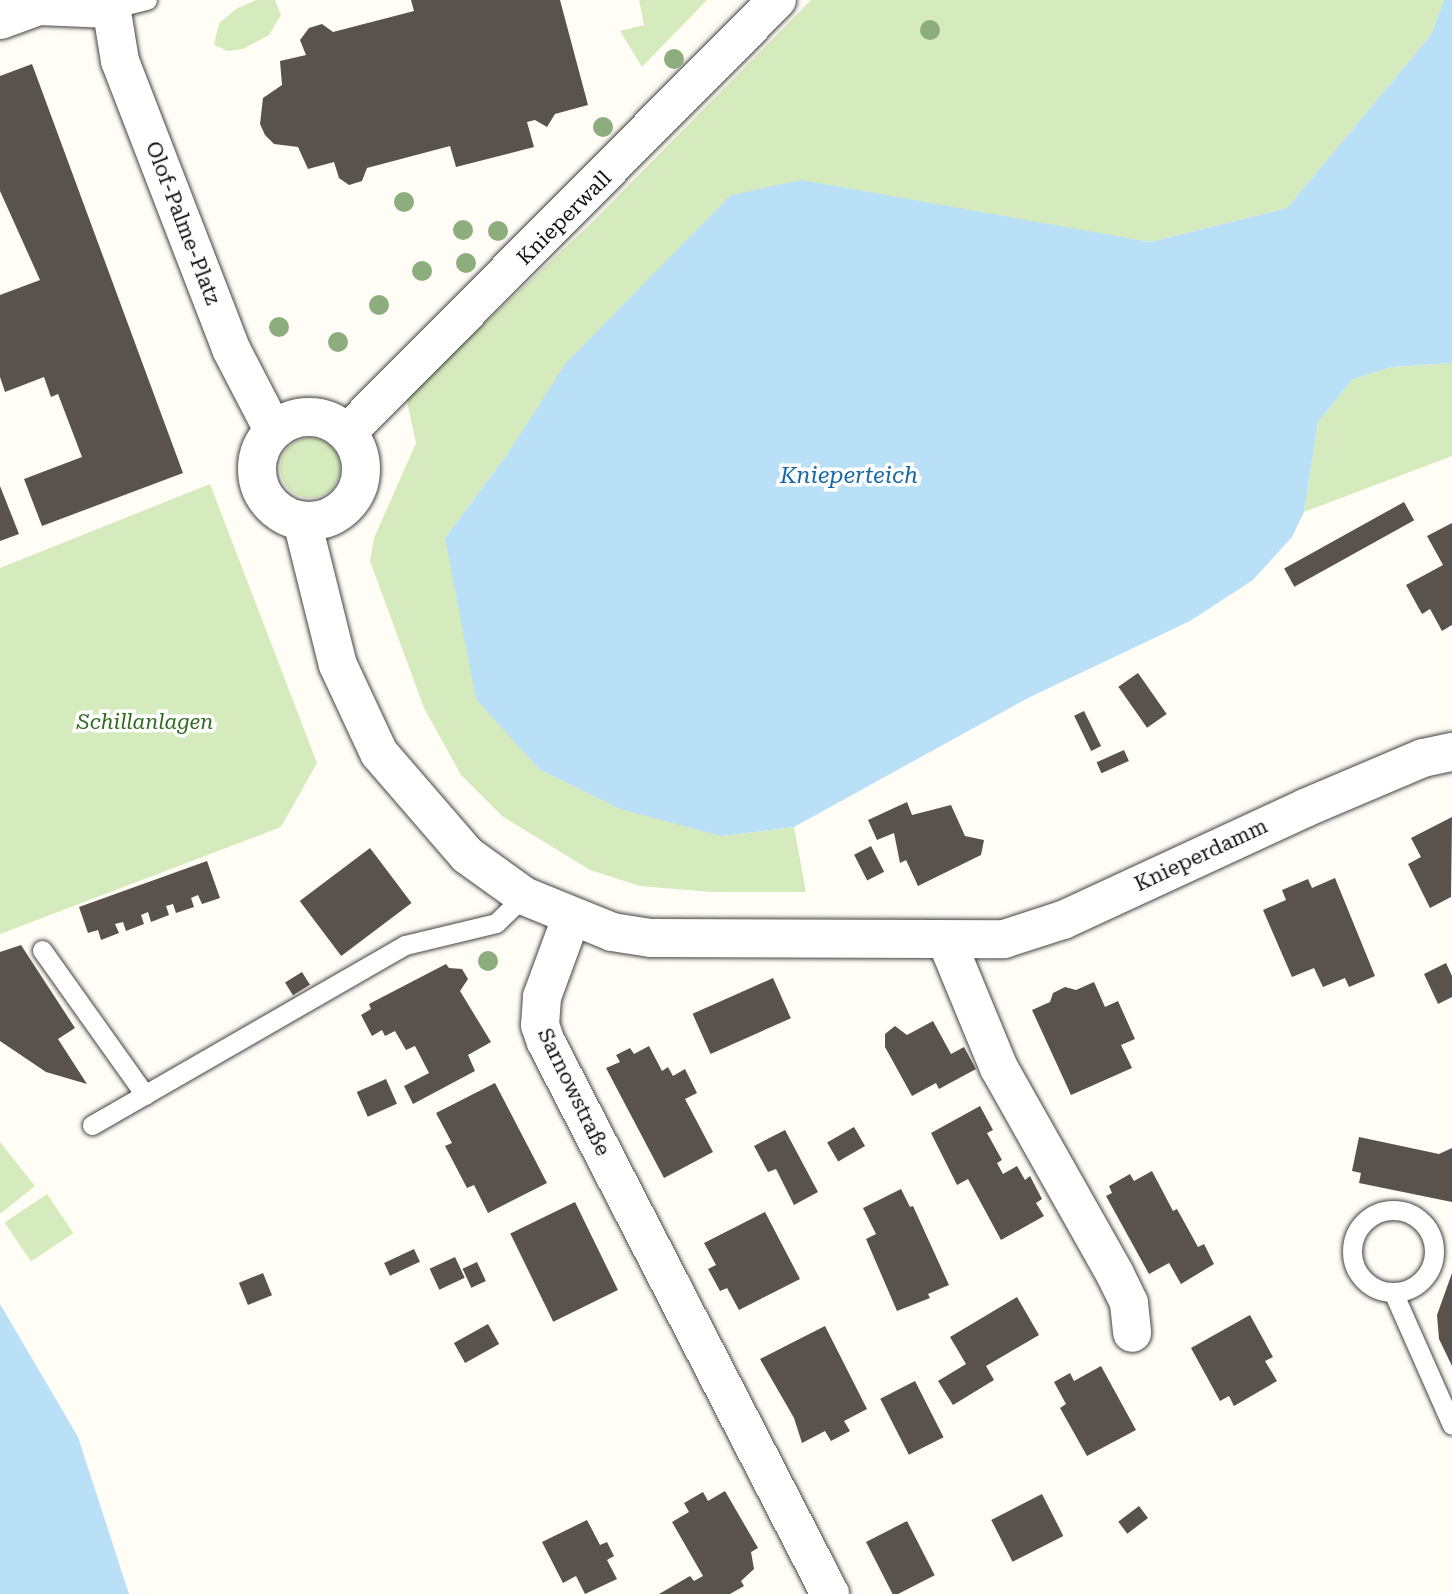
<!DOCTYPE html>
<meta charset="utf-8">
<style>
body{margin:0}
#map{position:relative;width:1452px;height:1594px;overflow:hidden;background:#fffdf5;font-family:"Roboto Serif",serif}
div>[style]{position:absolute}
.green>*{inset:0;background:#d5ebbd;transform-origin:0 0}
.round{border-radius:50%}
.water>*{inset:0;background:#b9e0f7}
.building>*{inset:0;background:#5a524d;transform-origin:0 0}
.roads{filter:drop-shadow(0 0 2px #444) drop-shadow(0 0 2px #444)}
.service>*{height:19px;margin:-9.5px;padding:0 9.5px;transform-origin:9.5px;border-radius:9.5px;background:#fff}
.service>.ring{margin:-9.5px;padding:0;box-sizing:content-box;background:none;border:19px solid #fff;border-radius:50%}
.minor>*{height:38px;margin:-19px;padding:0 19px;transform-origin:19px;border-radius:19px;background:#fff}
.tertiary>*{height:38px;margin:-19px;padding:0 19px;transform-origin:19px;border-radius:19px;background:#fff}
.tertiary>.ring{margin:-19px;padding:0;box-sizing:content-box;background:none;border:38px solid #fff;border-radius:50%}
.trees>*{width:20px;height:20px;margin:-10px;border-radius:50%;background:#8dad7f}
span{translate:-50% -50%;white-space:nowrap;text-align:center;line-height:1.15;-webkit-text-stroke:7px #fff;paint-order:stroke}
.street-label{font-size:21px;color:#111}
.park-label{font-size:21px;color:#2f6b1f;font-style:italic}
.water-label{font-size:23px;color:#1768a6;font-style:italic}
</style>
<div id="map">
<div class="green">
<i style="clip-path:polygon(275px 0,281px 15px,269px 35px,243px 49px,228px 51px,214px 45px,219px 23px,236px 9px,256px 0)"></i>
<i style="clip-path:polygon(639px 0,707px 0,642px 67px,620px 31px,644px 25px)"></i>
<i style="clip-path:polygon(811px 0,1444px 0,1431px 35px,1287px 208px,1150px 242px,993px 216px,508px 453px,445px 538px,721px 836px,794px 827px,806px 892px,711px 892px,640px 886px,590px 870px,502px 816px,461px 775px,424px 708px,370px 561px,374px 538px,416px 443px,406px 397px,589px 225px)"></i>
<i style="clip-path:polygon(1452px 363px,1452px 456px,1304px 512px,1318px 422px,1353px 379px,1392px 367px)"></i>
<i class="round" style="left:280px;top:438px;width:60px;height:60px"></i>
<i style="clip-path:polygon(210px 484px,317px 763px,281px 827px,0 934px,0 568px)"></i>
<i style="clip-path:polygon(0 1142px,35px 1186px,0 1214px)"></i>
<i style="left:47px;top:1194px;width:47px;height:51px;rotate:56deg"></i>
</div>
<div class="water">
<i style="clip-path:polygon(1444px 0,1452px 0,1452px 363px,1392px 367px,1353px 379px,1318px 422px,1304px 512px,1292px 537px,1253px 580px,1190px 621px,1028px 698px,794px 827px,721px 836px,620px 809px,539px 769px,476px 699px,445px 538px,508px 453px,566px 363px,731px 195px,801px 180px,1150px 242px,1287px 208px,1431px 35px)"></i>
<i style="clip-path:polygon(0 1304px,78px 1437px,129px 1594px,0 1594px)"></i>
</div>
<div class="building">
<i style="clip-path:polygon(411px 0,560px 0,588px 105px,555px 114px,547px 127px,535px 120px,527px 122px,534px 147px,456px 167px,450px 146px,367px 168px,362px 181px,349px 185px,339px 178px,334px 162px,308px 169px,298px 147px,274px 144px,265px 135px,260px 124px,263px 98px,282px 85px,280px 61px,306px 55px,300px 40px,309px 28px,322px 24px,333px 32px,414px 11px)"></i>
<i style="clip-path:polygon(32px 64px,183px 473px,42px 526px,24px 479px,82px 457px,58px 394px,51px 397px,44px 377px,5px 392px,0 377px,0 295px,40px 280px,0 191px,0 76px)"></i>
<i style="clip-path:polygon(0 486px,19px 534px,0 541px)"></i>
<i style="left:1404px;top:502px;width:21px;height:137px;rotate:61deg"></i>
<i style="clip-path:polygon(1452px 523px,1452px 625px,1442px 631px,1430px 609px,1422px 614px,1406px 585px,1443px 565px,1427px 536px)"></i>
<i style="left:1138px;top:673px;width:50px;height:24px;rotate:55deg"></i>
<i style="left:1084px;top:711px;width:39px;height:11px;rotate:64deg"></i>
<i style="left:1124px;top:750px;width:12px;height:30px;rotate:66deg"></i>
<i style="clip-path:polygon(907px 802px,912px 815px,951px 805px,965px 836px,984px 840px,981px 855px,918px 886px,906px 860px,900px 863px,894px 833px,877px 840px,868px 820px)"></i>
<i style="clip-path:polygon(1452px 817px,1451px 897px,1430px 908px,1408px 864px,1421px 857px,1411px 838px)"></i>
<i style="left:871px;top:846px;width:29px;height:19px;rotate:63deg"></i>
<i style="left:370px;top:848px;width:69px;height:88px;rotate:53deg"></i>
<i style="clip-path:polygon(207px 861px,220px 898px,202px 904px,198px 895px,191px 898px,194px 907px,176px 913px,173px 904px,166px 906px,169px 915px,151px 922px,148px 912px,141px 915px,144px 924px,126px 931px,123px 922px,115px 924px,119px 933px,101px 940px,98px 930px,88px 933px,79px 907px)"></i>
<i style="clip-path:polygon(1335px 878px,1375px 976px,1349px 987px,1345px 978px,1323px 987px,1314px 968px,1292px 977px,1263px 910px,1286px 900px,1282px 890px,1308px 879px,1312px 888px)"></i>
<i style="clip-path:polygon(21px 945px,75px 1028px,58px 1039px,87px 1084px,46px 1072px,0 1041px,0 952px)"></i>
<i style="clip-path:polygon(1446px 963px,1452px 976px,1452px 997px,1438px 1004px,1424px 974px)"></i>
<i style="clip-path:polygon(446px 964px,449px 968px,462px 969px,468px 979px,460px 991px,491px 1042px,468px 1055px,475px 1071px,413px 1104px,404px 1086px,429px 1073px,415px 1046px,406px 1050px,395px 1031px,385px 1036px,382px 1030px,372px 1036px,361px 1015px,371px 1009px,369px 1004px)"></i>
<i style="left:302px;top:972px;width:15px;height:20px;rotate:58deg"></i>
<i style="left:773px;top:978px;width:44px;height:88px;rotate:66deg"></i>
<i style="clip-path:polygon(1094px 982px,1105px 1007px,1118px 1001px,1135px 1039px,1121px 1045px,1132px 1068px,1071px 1095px,1032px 1010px,1050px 1002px,1053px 993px,1065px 987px,1076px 990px)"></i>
<i style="clip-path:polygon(933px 1021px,951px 1054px,964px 1047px,976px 1069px,939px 1089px,936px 1083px,912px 1096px,885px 1047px,885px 1034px,895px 1026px,907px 1035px)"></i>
<i style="clip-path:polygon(649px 1046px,662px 1071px,668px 1067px,673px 1076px,685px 1069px,697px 1093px,685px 1099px,713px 1152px,664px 1178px,606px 1068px,620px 1062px,616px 1055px,630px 1048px,634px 1054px)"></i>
<i style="left:386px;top:1079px;width:27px;height:32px;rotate:66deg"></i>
<i style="clip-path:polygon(495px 1083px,547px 1183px,488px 1213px,474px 1185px,467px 1188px,445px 1146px,452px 1143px,436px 1113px)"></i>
<i style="clip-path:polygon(980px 1106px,993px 1130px,987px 1133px,1002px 1160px,997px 1163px,1003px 1174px,1017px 1166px,1025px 1180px,1030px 1176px,1042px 1199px,1036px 1203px,1044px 1216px,1001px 1240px,968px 1179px,957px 1185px,931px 1133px)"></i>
<i style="left:854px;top:1127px;width:22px;height:31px;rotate:60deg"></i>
<i style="clip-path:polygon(785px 1130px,818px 1192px,794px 1205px,776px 1169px,768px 1172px,754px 1146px)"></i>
<i style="clip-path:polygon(1359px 1137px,1439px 1154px,1452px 1148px,1452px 1202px,1359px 1183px,1361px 1173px,1352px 1171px)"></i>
<i style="clip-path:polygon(1152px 1171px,1173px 1211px,1177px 1209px,1198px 1247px,1204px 1244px,1214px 1264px,1181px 1284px,1169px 1263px,1149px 1274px,1106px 1196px,1112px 1193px,1109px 1186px,1130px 1174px,1134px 1181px)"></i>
<i style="clip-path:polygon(901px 1189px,910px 1207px,913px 1206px,949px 1285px,928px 1294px,930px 1298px,897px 1311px,866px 1239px,876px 1234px,863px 1208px)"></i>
<i style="left:575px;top:1202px;width:98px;height:72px;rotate:64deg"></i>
<i style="clip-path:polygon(765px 1212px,800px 1279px,739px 1310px,727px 1288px,720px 1291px,708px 1269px,716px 1265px,704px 1243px)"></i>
<i style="left:414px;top:1249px;width:14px;height:33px;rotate:65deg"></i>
<i style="left:455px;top:1257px;width:23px;height:28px;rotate:65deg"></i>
<i style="left:477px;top:1262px;width:21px;height:16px;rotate:65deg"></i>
<i style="left:263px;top:1273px;width:24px;height:26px;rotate:68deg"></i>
<i style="clip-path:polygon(1452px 1273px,1452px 1366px,1439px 1339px,1437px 1315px)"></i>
<i style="clip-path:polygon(1017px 1297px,1039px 1335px,986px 1366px,994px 1380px,953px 1405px,938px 1381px,966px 1364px,950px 1337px)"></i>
<i style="clip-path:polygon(1250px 1315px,1273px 1357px,1265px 1361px,1277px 1381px,1234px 1406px,1229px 1396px,1220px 1401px,1191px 1348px)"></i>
<i style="left:488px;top:1324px;width:23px;height:39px;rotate:61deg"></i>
<i style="clip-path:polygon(825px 1326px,867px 1409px,844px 1421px,850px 1431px,831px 1441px,825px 1431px,802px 1443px,794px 1418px,760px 1359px)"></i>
<i style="clip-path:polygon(1101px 1366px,1136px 1430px,1087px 1456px,1060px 1408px,1066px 1404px,1054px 1382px,1070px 1373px,1074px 1381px)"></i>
<i style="left:915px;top:1381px;width:63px;height:39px;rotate:63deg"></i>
<i style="clip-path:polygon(725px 1491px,758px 1548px,751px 1552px,754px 1569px,741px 1581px,744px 1586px,730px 1594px,659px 1594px,690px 1576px,694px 1581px,703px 1576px,672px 1522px,689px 1512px,684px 1503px,703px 1492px,708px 1501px)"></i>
<i style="left:1042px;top:1494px;width:47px;height:57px;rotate:63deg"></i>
<i style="left:1139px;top:1506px;width:15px;height:26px;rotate:53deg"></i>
<i style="clip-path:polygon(587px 1520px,600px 1545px,607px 1542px,614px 1556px,607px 1560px,617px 1579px,585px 1594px,576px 1576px,563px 1583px,542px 1542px)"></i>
<i style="left:907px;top:1521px;width:61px;height:46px;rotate:63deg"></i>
</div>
<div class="roads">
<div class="service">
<i style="left:110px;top:9px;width:38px;rotate:-14deg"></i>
<i style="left:42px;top:950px;width:178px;rotate:54.6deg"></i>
<i style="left:92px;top:1125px;width:361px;rotate:-29.9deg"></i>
<i style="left:405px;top:945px;width:94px;rotate:-13.6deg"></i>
<i style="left:496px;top:923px;width:39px;rotate:-44deg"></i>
<i class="ring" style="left:1352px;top:1210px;width:63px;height:63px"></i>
<i style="left:1393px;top:1292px;width:145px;rotate:66.1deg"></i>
</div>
<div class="minor">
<i style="left:110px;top:0;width:62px;rotate:80.7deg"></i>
<i style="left:120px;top:61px;width:309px;rotate:68.9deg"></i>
<i style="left:231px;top:349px;width:91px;rotate:62.6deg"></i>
<i style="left:0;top:20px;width:41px;rotate:-19.7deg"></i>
<i style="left:39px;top:6px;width:71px;rotate:2.4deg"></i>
<i style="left:571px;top:918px;width:84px;rotate:110.2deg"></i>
<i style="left:542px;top:997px;width:28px;rotate:94deg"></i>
<i style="left:540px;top:1025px;width:18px;rotate:71deg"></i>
<i style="left:546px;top:1042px;width:621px;rotate:62.77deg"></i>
<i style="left:947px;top:942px;width:136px;rotate:67.6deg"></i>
<i style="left:999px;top:1068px;width:236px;rotate:60.6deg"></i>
<i style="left:1115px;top:1274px;width:32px;rotate:64deg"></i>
<i style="left:1129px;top:1303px;width:30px;rotate:84deg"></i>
</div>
<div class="tertiary">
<i class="ring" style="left:257px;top:417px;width:66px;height:66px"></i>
<i style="left:347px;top:433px;width:610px;rotate:-45.2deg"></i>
<i style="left:302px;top:521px;width:148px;rotate:76deg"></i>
<i style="left:338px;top:665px;width:97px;rotate:65deg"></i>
<i style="left:379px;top:753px;width:135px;rotate:49.2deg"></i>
<i style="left:467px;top:855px;width:70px;rotate:35.7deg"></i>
<i style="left:524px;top:896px;width:95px;rotate:22.2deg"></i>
<i style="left:612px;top:932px;width:39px;rotate:9deg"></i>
<i style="left:651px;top:938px;width:353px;rotate:0.2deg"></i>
<i style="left:1004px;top:939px;width:62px;rotate:-17.9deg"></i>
<i style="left:1063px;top:920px;width:267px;rotate:-24.8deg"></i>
<i style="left:1305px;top:808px;width:128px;rotate:-23deg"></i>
<i style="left:1423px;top:758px;width:30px;rotate:-12deg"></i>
</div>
</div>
<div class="trees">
<i style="left:930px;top:30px"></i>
<i style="left:674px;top:59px"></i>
<i style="left:603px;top:127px"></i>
<i style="left:404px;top:202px"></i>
<i style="left:463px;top:230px"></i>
<i style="left:498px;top:231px"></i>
<i style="left:466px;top:263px"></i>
<i style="left:422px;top:271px"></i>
<i style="left:379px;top:305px"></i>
<i style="left:279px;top:327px"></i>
<i style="left:338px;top:342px"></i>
<i style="left:488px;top:961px"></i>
</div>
<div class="street-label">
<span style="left:564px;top:218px;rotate:-45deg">Knieperwall</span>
<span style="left:183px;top:223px;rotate:69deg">Olof-Palme-Platz</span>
<span style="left:1201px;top:855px;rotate:-25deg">Knieperdamm</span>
<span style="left:574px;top:1092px;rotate:64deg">Sarnowstraße</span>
</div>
<div class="park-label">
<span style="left:145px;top:722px">Schillanlagen</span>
</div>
<div class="water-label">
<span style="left:849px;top:476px">Knieperteich</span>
</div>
</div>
